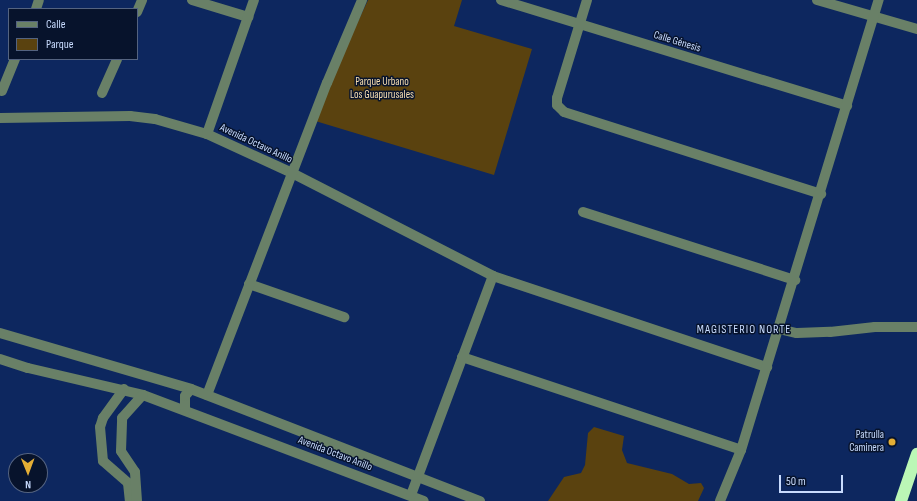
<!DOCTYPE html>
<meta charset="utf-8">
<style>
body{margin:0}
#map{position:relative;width:917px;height:501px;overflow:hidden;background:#0d275f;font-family:"Sofia Sans Condensed",sans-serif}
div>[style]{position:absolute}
.green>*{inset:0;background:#5a420f}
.minor>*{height:10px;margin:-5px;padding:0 5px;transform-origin:5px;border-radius:5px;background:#698067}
.highway>*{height:12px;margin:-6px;padding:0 6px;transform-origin:6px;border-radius:6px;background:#bbf7b6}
.dots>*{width:11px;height:11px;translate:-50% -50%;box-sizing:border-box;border:2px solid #07132c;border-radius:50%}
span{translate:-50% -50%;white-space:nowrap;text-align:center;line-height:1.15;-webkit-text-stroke:3px #07132c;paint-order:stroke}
.street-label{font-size:11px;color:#c8dbfe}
.park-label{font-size:11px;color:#f8dfb1}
.poi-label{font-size:11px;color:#c8dbfe}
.right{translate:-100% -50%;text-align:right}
.neighbourhood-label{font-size:12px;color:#c8dbfe;letter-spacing:1px}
.legend{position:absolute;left:8px;top:8px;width:130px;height:52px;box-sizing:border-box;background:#07132c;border:1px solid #546380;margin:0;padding:5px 7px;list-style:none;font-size:12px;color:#c8dbfe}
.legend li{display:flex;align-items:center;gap:8px;height:20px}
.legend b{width:20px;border:1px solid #546380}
.north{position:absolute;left:8px;top:453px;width:40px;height:40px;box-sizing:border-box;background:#07132c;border:1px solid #546380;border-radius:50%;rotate:179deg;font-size:11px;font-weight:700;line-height:16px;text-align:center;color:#c8dbfe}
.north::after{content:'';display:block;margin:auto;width:14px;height:18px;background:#e4ae35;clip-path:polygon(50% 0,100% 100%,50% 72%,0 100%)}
.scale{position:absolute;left:779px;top:475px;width:64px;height:18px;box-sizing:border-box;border:2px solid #c8dbfe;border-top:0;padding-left:5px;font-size:12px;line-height:14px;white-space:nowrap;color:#c8dbfe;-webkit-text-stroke:3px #07132c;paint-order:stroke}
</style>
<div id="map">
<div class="green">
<i style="clip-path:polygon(368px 0,462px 0,454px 26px,532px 49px,494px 175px,312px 120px)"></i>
<i style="clip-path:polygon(594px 427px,624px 436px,622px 450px,627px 463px,672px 474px,689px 484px,701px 483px,704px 488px,698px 501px,548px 501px,564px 477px,581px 473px,585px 465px,588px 433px)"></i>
</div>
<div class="minor">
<i style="left:192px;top:0;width:59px;rotate:16.9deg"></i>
<i style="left:501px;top:0;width:362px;rotate:17deg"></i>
<i style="left:587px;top:0;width:102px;rotate:107deg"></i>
<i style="left:557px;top:98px;width:7px;rotate:90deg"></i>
<i style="left:557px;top:105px;width:10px;rotate:45deg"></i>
<i style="left:564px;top:112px;width:270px;rotate:17.7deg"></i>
<i style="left:817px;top:0;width:104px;rotate:16.2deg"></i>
<i style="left:36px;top:9px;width:9px;rotate:-72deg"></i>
<i style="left:137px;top:12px;width:13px;rotate:-67deg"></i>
<i style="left:2px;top:91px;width:35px;rotate:-68deg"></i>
<i style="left:102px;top:93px;width:37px;rotate:-66deg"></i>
<i style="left:0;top:118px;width:130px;rotate:-0.9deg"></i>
<i style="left:130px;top:116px;width:25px;rotate:7deg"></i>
<i style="left:155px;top:119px;width:54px;rotate:16.1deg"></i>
<i style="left:207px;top:134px;width:94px;rotate:24.6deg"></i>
<i style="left:292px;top:173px;width:226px;rotate:27.1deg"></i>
<i style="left:493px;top:276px;width:289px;rotate:18.4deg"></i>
<i style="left:207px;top:134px;width:142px;rotate:-70.7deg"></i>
<i style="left:583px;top:212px;width:223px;rotate:17.8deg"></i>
<i style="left:249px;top:284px;width:101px;rotate:19.2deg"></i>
<i style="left:779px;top:329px;width:18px;rotate:13deg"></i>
<i style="left:797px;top:333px;width:33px;rotate:-2deg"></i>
<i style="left:830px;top:332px;width:45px;rotate:-6.3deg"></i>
<i style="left:875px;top:327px;width:42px"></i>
<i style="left:0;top:333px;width:199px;rotate:16.3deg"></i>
<i style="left:462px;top:357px;width:294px;rotate:18.4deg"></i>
<i style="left:0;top:359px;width:29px;rotate:18deg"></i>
<i style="left:28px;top:368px;width:118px;rotate:13.2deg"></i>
<i style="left:143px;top:395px;width:300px;rotate:20.7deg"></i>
<i style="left:124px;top:389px;width:36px;rotate:126deg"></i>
<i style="left:103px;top:418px;width:9px;rotate:108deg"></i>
<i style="left:100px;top:427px;width:34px;rotate:85deg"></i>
<i style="left:103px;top:461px;width:33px;rotate:41deg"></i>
<i style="left:128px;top:483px;width:18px;rotate:84deg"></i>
<i style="left:207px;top:395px;width:334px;rotate:-69deg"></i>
<i style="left:327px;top:83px;width:90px;rotate:-67.1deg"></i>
<i style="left:185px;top:409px;width:13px;rotate:-90deg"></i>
<i style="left:185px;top:396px;width:9px;rotate:-49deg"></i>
<i style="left:191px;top:389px;width:310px;rotate:21.2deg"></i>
<i style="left:411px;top:495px;width:234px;rotate:-69.5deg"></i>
<i style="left:137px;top:501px;width:29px;rotate:-94deg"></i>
<i style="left:135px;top:472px;width:25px;rotate:-124deg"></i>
<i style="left:121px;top:451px;width:33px;rotate:-88deg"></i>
<i style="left:122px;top:418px;width:31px;rotate:-48deg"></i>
<i style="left:720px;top:501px;width:55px;rotate:-67.6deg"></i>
<i style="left:741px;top:450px;width:471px;rotate:-73deg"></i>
</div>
<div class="highway">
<i style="left:901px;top:501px;width:50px;rotate:-71.2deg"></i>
</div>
<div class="dots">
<i style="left:892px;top:442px;background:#e4ae35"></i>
</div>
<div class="street-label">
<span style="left:677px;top:42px;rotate:17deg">Calle Génesis</span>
<span style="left:256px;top:144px;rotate:25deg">Avenida Octavo Anillo</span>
<span style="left:335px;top:454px;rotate:21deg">Avenida Octavo Anillo</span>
</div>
<div class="park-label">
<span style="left:382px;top:89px">Parque Urbano<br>Los Guapurusales</span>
</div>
<div class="poi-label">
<span class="right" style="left:884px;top:442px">Patrulla<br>Caminera</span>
</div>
<div class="neighbourhood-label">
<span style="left:744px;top:330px">MAGISTERIO NORTE</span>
</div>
<ul class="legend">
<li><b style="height:5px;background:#698067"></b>Calle</li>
<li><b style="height:11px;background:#5a420f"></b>Parque</li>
</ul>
<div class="north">N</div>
<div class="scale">50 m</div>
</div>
